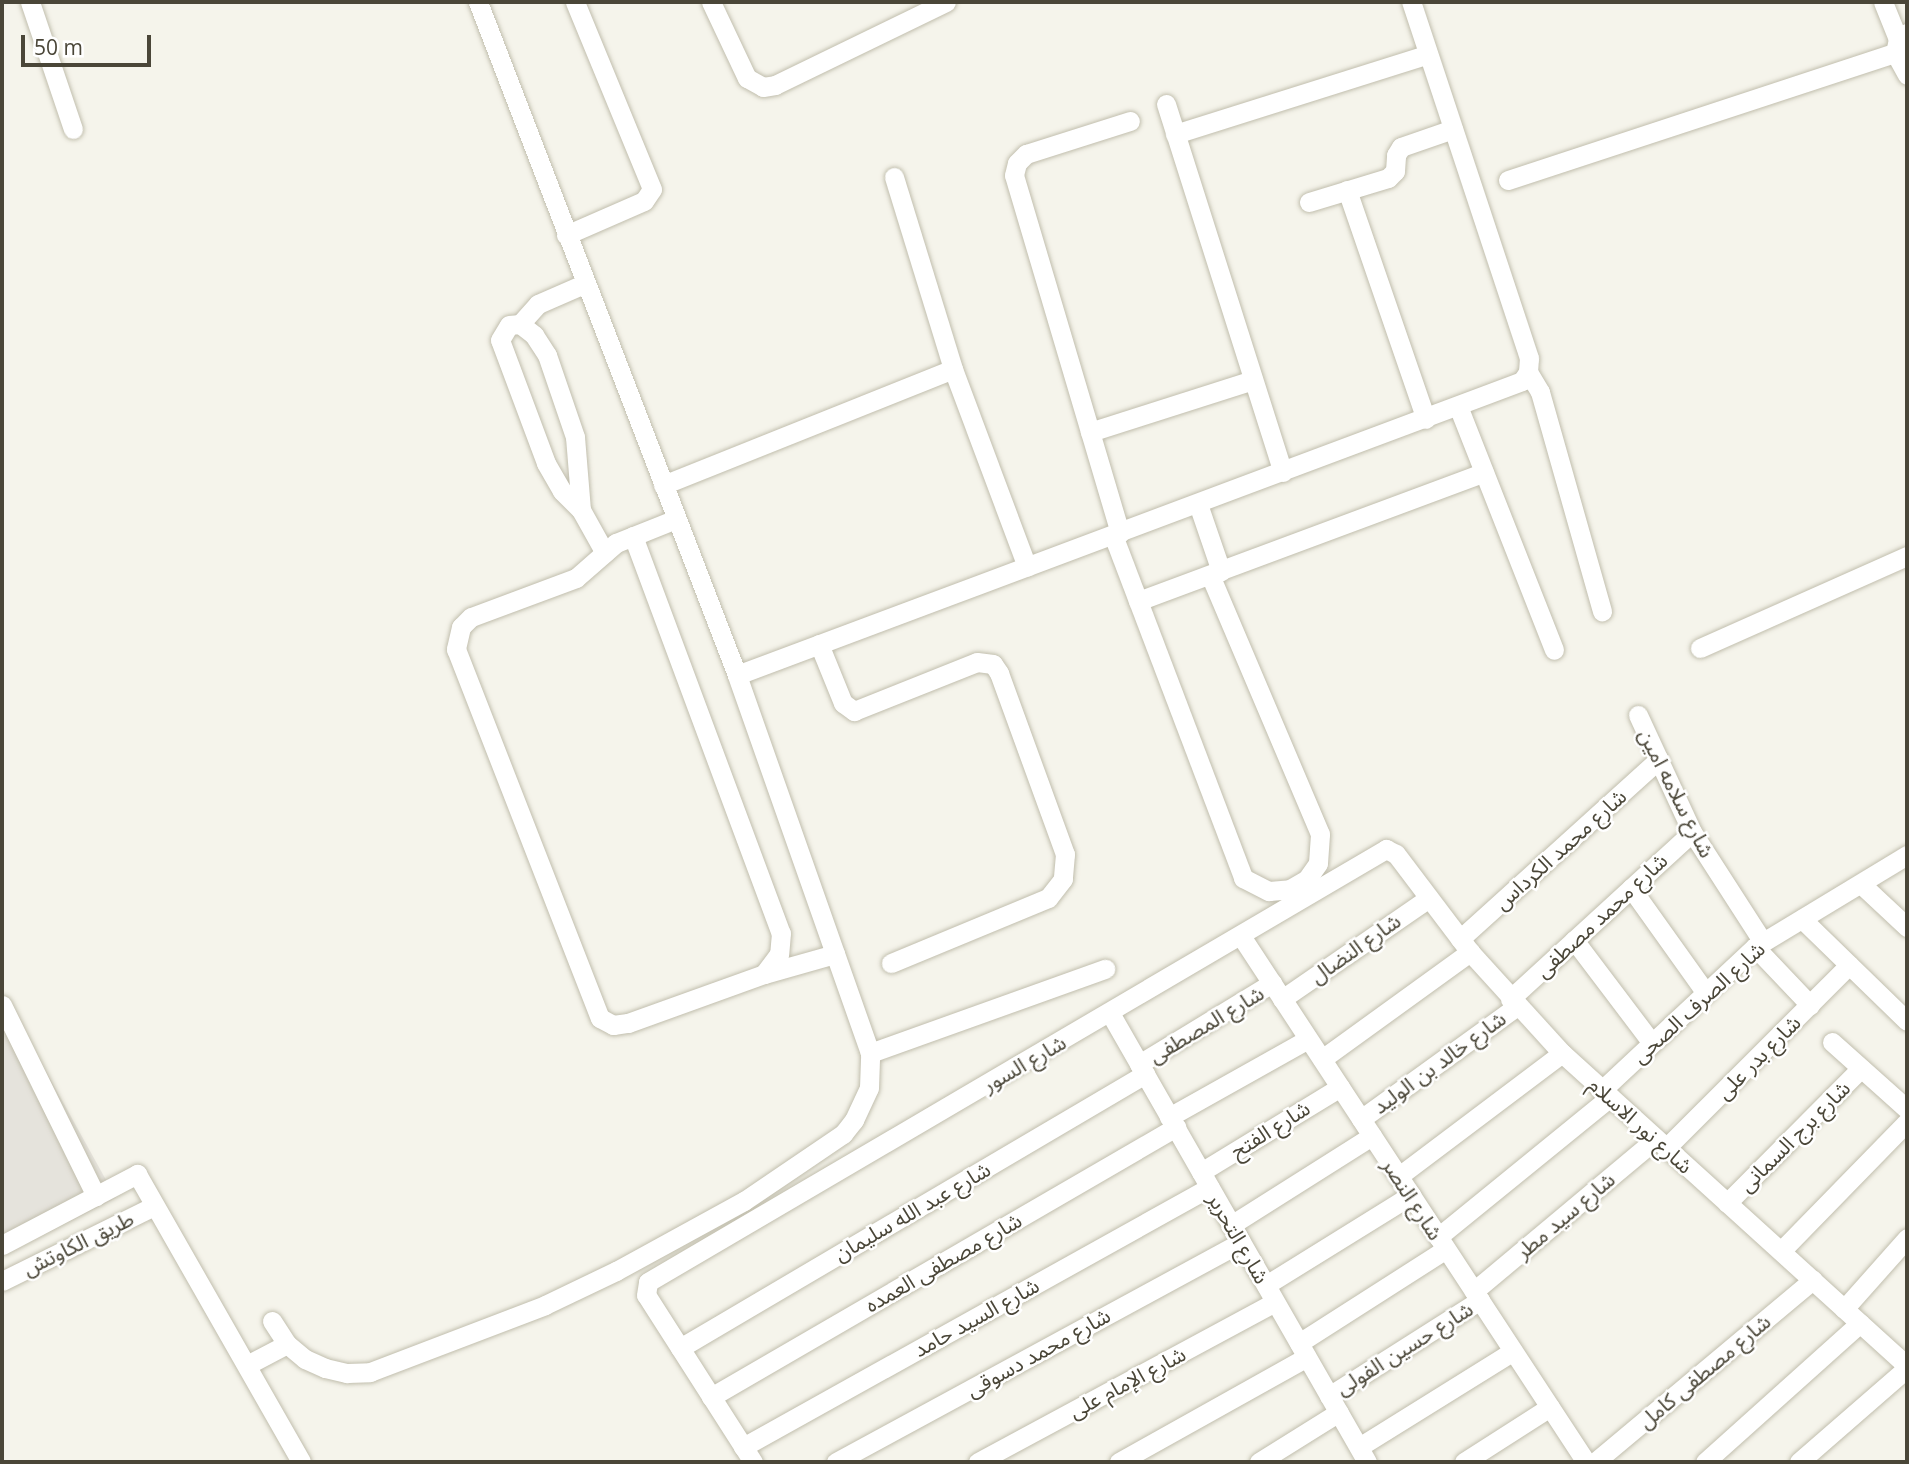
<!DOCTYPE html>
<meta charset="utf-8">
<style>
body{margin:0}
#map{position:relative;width:1909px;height:1464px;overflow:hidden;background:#f5f4eb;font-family:"Open Sans","Noto Sans Arabic",sans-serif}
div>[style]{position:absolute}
.industrial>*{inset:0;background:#e5e3dc}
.roads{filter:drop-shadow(0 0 2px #c1bead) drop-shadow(0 0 2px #c1bead)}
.minor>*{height:19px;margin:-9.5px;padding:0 9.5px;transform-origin:9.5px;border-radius:9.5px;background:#fff}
span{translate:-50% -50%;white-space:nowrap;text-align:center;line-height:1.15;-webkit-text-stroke:5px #fff;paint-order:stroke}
.street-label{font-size:21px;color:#4a4638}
.frame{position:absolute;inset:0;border:4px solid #4a4638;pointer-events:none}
.scale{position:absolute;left:21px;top:35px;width:130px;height:32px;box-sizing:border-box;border:4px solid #4a4638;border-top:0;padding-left:9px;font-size:21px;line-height:24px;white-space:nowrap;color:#4a4638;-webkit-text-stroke:5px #fff;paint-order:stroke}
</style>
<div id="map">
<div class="industrial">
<i style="clip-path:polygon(2px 992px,116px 1198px,2px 1256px)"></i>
</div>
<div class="roads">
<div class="minor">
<i style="left:30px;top:2px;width:134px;rotate:71.3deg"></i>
<i style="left:711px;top:2px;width:84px;rotate:64.7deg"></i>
<i style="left:747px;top:78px;width:18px;rotate:29deg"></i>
<i style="left:763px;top:87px;width:12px;rotate:-9deg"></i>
<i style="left:775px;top:85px;width:190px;rotate:-25.9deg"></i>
<i style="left:1883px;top:2px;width:40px;rotate:68deg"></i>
<i style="left:1895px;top:53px;width:25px;rotate:61deg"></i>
<i style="left:1166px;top:104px;width:386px;rotate:72.4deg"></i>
<i style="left:1175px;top:134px;width:265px;rotate:-17.5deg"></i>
<i style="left:894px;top:177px;width:201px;rotate:72.9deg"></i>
<i style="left:953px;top:369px;width:211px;rotate:69.5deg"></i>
<i style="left:1508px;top:180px;width:407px;rotate:-18.2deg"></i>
<i style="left:1895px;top:53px;width:14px;rotate:-78deg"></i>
<i style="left:1898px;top:39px;width:11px;rotate:-34deg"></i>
<i style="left:1347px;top:190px;width:242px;rotate:71deg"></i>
<i style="left:1309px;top:202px;width:83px;rotate:-16.9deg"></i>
<i style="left:1388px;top:178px;width:10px;rotate:-45deg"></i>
<i style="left:1395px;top:171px;width:16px;rotate:-86deg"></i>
<i style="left:1396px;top:155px;width:9px;rotate:-58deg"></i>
<i style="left:1401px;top:147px;width:55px;rotate:-19.1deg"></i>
<i style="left:566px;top:235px;width:85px;rotate:-23.6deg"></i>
<i style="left:644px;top:201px;width:14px;rotate:-56deg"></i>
<i style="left:652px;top:189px;width:202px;rotate:-112.4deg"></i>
<i style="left:520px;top:324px;width:18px;rotate:38deg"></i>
<i style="left:534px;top:335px;width:24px;rotate:57deg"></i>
<i style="left:547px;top:355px;width:87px;rotate:71.1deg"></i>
<i style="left:575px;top:437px;width:73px;rotate:85.3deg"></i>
<i style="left:581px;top:510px;width:27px;rotate:-135deg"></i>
<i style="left:562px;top:491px;width:32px;rotate:-120deg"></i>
<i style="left:546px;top:463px;width:131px;rotate:-110.5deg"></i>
<i style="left:500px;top:340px;width:17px;rotate:-59deg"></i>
<i style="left:509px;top:325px;width:11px;rotate:-5deg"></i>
<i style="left:520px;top:324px;width:27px;rotate:-48deg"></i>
<i style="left:538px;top:304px;width:50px;rotate:-23.5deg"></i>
<i style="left:1528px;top:372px;width:23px;rotate:59deg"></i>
<i style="left:1540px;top:392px;width:228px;rotate:74.2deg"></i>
<i style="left:1458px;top:406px;width:262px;rotate:68.5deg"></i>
<i style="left:1090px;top:432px;width:171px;rotate:-17.7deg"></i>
<i style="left:663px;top:485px;width:312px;rotate:-21.8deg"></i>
<i style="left:1198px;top:504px;width:71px;rotate:71.1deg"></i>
<i style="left:581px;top:510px;width:49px;rotate:60.8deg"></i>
<i style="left:676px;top:519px;width:65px;rotate:158.2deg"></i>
<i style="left:616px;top:543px;width:53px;rotate:138.8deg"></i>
<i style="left:576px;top:578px;width:112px;rotate:159.6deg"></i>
<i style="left:471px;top:617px;width:14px;rotate:135deg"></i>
<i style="left:461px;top:627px;width:23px;rotate:103deg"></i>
<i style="left:456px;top:649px;width:396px;rotate:68.7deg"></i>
<i style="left:600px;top:1018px;width:15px;rotate:28deg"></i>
<i style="left:613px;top:1025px;width:15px;rotate:-8deg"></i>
<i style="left:628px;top:1023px;width:145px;rotate:-19.8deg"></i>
<i style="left:764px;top:974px;width:74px;rotate:-15.7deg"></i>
<i style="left:1120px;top:533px;width:373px;rotate:-106.5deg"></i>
<i style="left:1014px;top:175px;width:12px;rotate:-76deg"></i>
<i style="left:1017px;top:163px;width:13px;rotate:-45deg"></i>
<i style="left:1026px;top:154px;width:109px;rotate:-17.6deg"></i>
<i style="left:1113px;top:535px;width:367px;rotate:69.2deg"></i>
<i style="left:1243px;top:878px;width:29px;rotate:27deg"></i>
<i style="left:1269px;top:891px;width:21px;rotate:-5deg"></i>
<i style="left:1290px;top:889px;width:20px;rotate:-30deg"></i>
<i style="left:1307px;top:879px;width:19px;rotate:-55deg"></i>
<i style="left:1318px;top:863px;width:29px;rotate:-86deg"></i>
<i style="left:1320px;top:834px;width:281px;rotate:-113deg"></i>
<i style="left:633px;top:536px;width:424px;rotate:69.6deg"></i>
<i style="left:781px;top:933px;width:21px;rotate:95deg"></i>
<i style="left:779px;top:954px;width:25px;rotate:127deg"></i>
<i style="left:1138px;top:601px;width:369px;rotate:-20.4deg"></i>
<i style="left:819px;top:644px;width:64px;rotate:67.9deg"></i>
<i style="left:843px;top:703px;width:14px;rotate:36deg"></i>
<i style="left:854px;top:711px;width:132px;rotate:-21.7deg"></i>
<i style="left:977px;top:662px;width:16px;rotate:7deg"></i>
<i style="left:993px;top:664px;width:11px;rotate:56deg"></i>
<i style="left:999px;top:673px;width:193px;rotate:70deg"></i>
<i style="left:1065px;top:854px;width:25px;rotate:95deg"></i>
<i style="left:1063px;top:879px;width:24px;rotate:128deg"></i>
<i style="left:1048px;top:898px;width:170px;rotate:157.5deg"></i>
<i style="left:1700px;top:648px;width:227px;rotate:-24deg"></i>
<i style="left:737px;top:675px;width:838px;rotate:-20.53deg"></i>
<i style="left:1522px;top:381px;width:11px;rotate:-56deg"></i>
<i style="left:1528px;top:372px;width:14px;rotate:-86deg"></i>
<i style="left:1529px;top:358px;width:375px;rotate:-108.3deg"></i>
<i style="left:1638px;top:715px;width:129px;rotate:65.2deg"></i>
<i style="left:1692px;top:832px;width:131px;rotate:57.2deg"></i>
<i style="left:1861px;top:884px;width:63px;rotate:43.1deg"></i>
<i style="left:1631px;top:888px;width:129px;rotate:54.5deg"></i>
<i style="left:1802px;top:919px;width:146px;rotate:44.2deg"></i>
<i style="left:1241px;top:936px;width:629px;rotate:56.74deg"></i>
<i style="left:1460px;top:939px;width:268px;rotate:-42.1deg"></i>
<i style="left:1574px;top:940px;width:129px;rotate:52.9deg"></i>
<i style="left:1755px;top:947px;width:80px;rotate:46.5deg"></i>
<i style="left:1282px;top:999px;width:178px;rotate:-34.5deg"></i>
<i style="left:1510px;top:999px;width:247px;rotate:-42.5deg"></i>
<i style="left:2px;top:1005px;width:213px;rotate:63.8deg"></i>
<i style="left:1110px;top:1013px;width:517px;rotate:60.21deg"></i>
<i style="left:1832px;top:1042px;width:101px;rotate:41.8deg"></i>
<i style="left:870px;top:1053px;width:250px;rotate:-19.7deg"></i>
<i style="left:1322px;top:1059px;width:183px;rotate:-35.9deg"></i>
<i style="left:1139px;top:1064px;width:156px;rotate:-31.3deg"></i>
<i style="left:1602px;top:1090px;width:209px;rotate:-43.1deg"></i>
<i style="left:1755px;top:947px;width:178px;rotate:-31.2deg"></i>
<i style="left:1169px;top:1117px;width:159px;rotate:-29.3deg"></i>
<i style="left:1361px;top:1119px;width:193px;rotate:-35.9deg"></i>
<i style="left:1666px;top:1148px;width:259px;rotate:-45deg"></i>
<i style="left:1201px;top:1172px;width:163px;rotate:-31.4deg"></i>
<i style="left:1399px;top:1176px;width:204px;rotate:-37deg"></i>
<i style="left:1727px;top:1203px;width:190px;rotate:-45.2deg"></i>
<i style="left:1231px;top:1225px;width:167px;rotate:-32.3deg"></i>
<i style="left:1438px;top:1237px;width:222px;rotate:-39.1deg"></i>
<i style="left:2px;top:1245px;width:153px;rotate:-27.7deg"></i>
<i style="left:137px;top:1174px;width:331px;rotate:60.3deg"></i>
<i style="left:1781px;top:1251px;width:180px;rotate:-45.7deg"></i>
<i style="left:2px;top:1281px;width:169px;rotate:-26.3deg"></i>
<i style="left:1266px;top:1285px;width:171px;rotate:-31.8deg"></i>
<i style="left:1474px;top:1291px;width:237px;rotate:-39.9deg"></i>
<i style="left:1844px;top:1309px;width:95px;rotate:-48.4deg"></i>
<i style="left:272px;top:1321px;width:27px;rotate:57deg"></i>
<i style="left:287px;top:1344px;width:23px;rotate:40deg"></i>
<i style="left:305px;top:1359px;width:22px;rotate:24deg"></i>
<i style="left:325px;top:1368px;width:23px;rotate:13deg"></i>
<i style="left:347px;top:1373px;width:23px;rotate:-2deg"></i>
<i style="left:370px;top:1372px;width:187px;rotate:-20.9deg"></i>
<i style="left:545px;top:1305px;width:79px;rotate:-25.6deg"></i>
<i style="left:616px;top:1271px;width:146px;rotate:-28.7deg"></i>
<i style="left:744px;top:1201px;width:120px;rotate:-34.1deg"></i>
<i style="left:843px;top:1134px;width:18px;rotate:-52deg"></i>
<i style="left:854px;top:1120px;width:35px;rotate:-65deg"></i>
<i style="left:869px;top:1088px;width:35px;rotate:-88deg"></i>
<i style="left:870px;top:1053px;width:401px;rotate:-109.4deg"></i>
<i style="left:737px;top:675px;width:721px;rotate:-111.05deg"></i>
<i style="left:1299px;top:1343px;width:174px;rotate:-32.6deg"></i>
<i style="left:680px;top:1348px;width:540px;rotate:-30.51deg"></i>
<i style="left:247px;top:1365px;width:45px;rotate:-27.7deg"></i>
<i style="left:1329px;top:1396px;width:179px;rotate:-32.4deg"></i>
<i style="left:711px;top:1397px;width:538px;rotate:-30.14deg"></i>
<i style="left:743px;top:1447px;width:534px;rotate:-29.11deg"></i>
<i style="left:1359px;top:1447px;width:181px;rotate:-31.9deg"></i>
<i style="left:753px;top:1462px;width:198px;rotate:-122.6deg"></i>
<i style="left:646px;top:1295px;width:13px;rotate:-81deg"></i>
<i style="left:648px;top:1282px;width:856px;rotate:-30.4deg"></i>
<i style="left:1386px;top:849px;width:11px;rotate:27deg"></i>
<i style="left:1396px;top:854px;width:123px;rotate:52.9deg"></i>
<i style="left:1470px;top:952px;width:137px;rotate:47.7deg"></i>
<i style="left:1562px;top:1053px;width:466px;rotate:42.2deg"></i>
<i style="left:836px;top:1462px;width:461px;rotate:-28.5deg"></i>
<i style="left:978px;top:1462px;width:337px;rotate:-28.3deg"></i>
<i style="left:1119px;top:1462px;width:215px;rotate:-29.2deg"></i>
<i style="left:1259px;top:1462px;width:94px;rotate:-32deg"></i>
<i style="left:1464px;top:1462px;width:102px;rotate:-32.6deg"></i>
<i style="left:1595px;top:1462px;width:284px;rotate:-39.9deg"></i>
<i style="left:1705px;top:1462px;width:208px;rotate:-41.9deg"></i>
<i style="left:1799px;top:1462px;width:143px;rotate:-41deg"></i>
</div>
</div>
<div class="street-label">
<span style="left:1677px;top:793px;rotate:63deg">شارع سلامه امين</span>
<span style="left:1560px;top:849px;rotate:-42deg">شارع محمد الكرداس</span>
<span style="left:1601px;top:915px;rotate:-43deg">شارع محمد مصطفى</span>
<span style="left:1355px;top:948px;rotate:-35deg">شارع النضال</span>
<span style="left:1698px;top:1002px;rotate:-42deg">شارع الصرف الصحى</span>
<span style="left:1206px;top:1024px;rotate:-31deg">شارع المصطفى</span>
<span style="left:1758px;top:1057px;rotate:-45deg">شارع بدر على</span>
<span style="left:1439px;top:1062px;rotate:-36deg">شارع خالد بن الوليد</span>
<span style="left:1024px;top:1063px;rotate:-30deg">شارع السور</span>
<span style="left:1641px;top:1125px;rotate:42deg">شارع نور الاسلام</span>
<span style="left:1270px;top:1129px;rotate:-32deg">شارع الفتح</span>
<span style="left:1794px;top:1136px;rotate:-45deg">شارع برج السمانى</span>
<span style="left:1413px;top:1199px;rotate:57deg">شارع النصر</span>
<span style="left:912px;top:1211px;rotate:-30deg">شارع عبد الله سليمان</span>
<span style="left:1565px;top:1215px;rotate:-40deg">شارع سيد مطر</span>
<span style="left:1239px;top:1238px;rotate:60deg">شارع التحرير</span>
<span style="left:78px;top:1243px;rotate:-26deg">طريق الكاوتش</span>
<span style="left:943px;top:1262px;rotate:-30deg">شارع مصطفى العمده</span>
<span style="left:976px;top:1317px;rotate:-29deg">شارع السيد حامد</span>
<span style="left:1404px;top:1348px;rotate:-32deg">شارع حسين الفولى</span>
<span style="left:1038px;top:1352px;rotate:-29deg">شارع محمد دسوقى</span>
<span style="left:1704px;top:1371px;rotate:-40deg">شارع مصطفى كامل</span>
<span style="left:1127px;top:1382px;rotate:-28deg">شارع الإمام على</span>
</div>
<div class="frame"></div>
<div class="scale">50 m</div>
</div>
